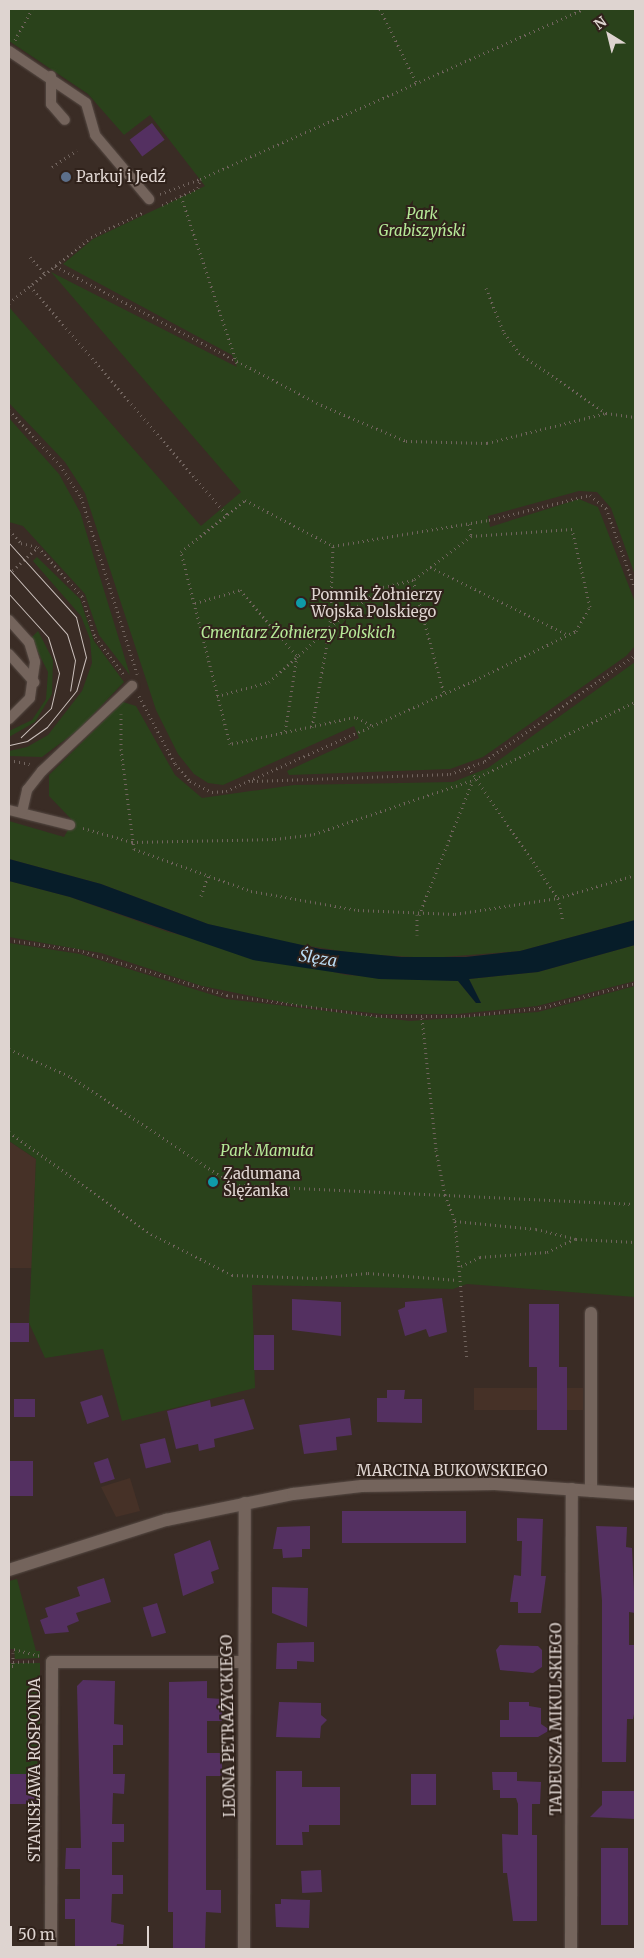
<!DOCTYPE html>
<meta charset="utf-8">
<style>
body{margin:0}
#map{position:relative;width:644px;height:1958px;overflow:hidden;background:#3a2c25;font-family:Merriweather,serif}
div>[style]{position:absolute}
.built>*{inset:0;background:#463127;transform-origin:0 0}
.green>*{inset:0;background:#2a421b;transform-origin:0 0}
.water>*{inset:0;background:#071d29}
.building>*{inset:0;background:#543061;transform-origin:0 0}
.path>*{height:3px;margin-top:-1.5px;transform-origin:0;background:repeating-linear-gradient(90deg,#71645e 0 1px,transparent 0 5px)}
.roads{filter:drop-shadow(0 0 1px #564a44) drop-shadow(0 0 1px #564a44)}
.lane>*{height:10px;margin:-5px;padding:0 5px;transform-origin:5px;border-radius:5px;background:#74645c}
.street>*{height:12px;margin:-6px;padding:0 6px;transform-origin:6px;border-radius:6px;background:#74645c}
.tram>*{height:1px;margin:-0.5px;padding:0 0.5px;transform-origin:0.5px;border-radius:0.5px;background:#cbc0bc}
.dots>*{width:14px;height:14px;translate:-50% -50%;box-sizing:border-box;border:2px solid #30221b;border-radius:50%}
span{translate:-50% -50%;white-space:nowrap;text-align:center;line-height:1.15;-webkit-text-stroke:4px #30221b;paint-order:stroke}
.poi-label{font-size:15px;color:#ded4d0}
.left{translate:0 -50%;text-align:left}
.park-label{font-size:15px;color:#b6ea98;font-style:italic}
.street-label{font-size:15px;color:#ded4d0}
.water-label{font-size:16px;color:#badcf4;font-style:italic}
.frame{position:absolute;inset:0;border:10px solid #ded4d0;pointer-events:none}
.north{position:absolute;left:584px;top:10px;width:50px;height:50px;-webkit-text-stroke:4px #30221b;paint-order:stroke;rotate:324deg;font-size:14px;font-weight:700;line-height:20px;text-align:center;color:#ded4d0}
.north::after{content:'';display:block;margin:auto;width:18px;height:22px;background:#ded4d0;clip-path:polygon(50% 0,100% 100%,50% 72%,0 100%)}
.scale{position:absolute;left:10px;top:1926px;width:139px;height:22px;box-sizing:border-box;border:2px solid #ded4d0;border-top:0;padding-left:6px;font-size:15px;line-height:18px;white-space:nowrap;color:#ded4d0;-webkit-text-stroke:4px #30221b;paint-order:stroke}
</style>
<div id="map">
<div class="built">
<i style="clip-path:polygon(9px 1141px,36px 1159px,32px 1268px,9px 1268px)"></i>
<i style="left:474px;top:1388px;width:109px;height:22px"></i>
<i style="clip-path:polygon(130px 1478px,140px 1511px,116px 1517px,101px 1487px)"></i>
</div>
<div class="green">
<i style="clip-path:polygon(9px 9px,635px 9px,635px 575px,611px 508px,597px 492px,579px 491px,488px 516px,490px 527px,579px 499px,598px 507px,635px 602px,635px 646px,626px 656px,483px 757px,450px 769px,289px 775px,287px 771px,359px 738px,354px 726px,223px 785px,208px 783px,194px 774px,178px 754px,156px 710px,85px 493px,65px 462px,9px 403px,9px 307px,201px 526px,241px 492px,51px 272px,237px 367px,232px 355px,63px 264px,93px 239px,205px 186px,150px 115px,124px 135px,88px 94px,9px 41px)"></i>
<i style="clip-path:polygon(9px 418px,59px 474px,80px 512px,130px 675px,99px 635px,85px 594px,23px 526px,9px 522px)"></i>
<i style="clip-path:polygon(37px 557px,80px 599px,94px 641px,124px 682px,78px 730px,42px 757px,9px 756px,9px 751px,27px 747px,48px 735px,82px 691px,92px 663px,90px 639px,81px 616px,33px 561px)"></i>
<i style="clip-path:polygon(38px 631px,53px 660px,52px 694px,35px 722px,9px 737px,9px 731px,32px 720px,46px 699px,48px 672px,31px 638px)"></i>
<i style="clip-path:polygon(635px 662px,635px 920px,520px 951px,431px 958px,360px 954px,271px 940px,208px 924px,101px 884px,9px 859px,9px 821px,64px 837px,73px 821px,49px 796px,49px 775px,123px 702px,136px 706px,175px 775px,202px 798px,294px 785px,453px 782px,488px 768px)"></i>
<i style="clip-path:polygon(9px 881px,70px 897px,168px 932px,346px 975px,458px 981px,476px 1003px,481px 1003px,469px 979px,538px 972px,635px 945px,635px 981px,537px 1006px,457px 1014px,383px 1014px,301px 1006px,202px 986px,101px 953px,9px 937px)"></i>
<i style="clip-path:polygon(9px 943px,80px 954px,226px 999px,410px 1021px,538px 1012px,635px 986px,635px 1297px,467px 1284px,453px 1289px,252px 1285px,255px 1388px,122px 1421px,103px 1349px,45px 1358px,29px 1323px,36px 1159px,9px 1141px)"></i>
<i style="clip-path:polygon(17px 1579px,36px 1651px,40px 1651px,40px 1658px,15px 1659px,14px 1649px,9px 1649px,9px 1581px)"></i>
<i style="left:40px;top:1663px;width:111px;height:32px;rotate:90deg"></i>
</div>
<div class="water">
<i style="clip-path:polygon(9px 859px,101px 884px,208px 924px,320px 949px,401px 957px,466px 957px,520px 951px,635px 920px,635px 945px,538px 972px,469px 979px,481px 1003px,476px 1003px,458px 981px,379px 979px,253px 960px,70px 897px,9px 881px)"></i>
</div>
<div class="building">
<i style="left:152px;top:123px;width:21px;height:28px;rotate:53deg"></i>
<i style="clip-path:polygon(442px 1298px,447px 1332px,429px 1337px,426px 1329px,405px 1336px,398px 1310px,405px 1307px,405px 1302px)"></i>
<i style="clip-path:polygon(292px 1299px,341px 1302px,341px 1336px,292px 1330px)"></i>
<i style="clip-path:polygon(529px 1304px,559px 1304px,559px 1367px,567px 1367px,567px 1430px,537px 1430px,537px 1367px,529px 1367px)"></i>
<i style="left:9px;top:1323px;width:20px;height:19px"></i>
<i style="left:254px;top:1335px;width:20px;height:35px"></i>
<i style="clip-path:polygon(387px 1390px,405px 1390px,404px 1399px,422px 1399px,422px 1423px,377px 1422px,377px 1398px,387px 1398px)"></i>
<i style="left:102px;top:1395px;width:23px;height:23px;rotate:72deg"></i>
<i style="left:14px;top:1399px;width:21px;height:18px"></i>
<i style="clip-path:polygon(244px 1399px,254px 1429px,214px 1439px,215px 1447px,199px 1451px,198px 1444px,176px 1449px,167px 1411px,210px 1400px,211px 1407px)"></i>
<i style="clip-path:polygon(350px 1418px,352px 1435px,336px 1437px,337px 1450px,304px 1454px,299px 1425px)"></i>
<i style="left:165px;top:1438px;width:25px;height:26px;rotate:76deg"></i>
<i style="left:108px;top:1458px;width:22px;height:15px;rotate:72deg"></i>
<i style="left:9px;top:1461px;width:24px;height:35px"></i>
<i style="left:466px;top:1511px;width:32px;height:124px;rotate:90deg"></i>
<i style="clip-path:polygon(517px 1518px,543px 1519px,541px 1576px,546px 1576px,541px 1613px,518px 1613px,518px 1602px,510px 1602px,514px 1575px,521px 1576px,522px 1541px,517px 1541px)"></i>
<i style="clip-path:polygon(310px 1526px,310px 1549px,302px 1549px,302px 1557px,283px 1558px,282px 1549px,273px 1549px,277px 1527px)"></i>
<i style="clip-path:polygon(596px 1526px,627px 1527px,626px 1547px,632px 1548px,635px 1613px,629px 1612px,629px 1645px,635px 1645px,635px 1709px,633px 1719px,627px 1719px,626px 1762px,602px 1762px,602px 1601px)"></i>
<i style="clip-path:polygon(210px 1540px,219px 1569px,211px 1572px,214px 1583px,183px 1596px,174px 1554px)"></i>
<i style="clip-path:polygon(104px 1578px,111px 1602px,76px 1613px,79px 1621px,67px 1626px,69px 1632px,45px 1634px,40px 1620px,48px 1617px,45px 1608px,80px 1596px,77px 1587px)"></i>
<i style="clip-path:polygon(272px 1587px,308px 1588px,307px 1627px,272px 1613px)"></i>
<i style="left:157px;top:1603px;width:31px;height:15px;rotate:73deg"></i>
<i style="clip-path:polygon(314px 1642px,314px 1662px,297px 1661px,297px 1669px,276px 1669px,277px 1643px)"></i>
<i style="clip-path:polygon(500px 1645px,538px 1646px,542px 1650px,542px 1667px,533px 1673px,500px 1670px,496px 1650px)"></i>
<i style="clip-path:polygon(83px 1680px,115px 1681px,114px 1724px,123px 1725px,123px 1745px,113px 1745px,113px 1774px,125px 1774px,124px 1794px,113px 1793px,112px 1824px,124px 1824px,124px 1842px,112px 1842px,112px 1875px,123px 1875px,123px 1894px,112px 1894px,111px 1922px,124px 1925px,123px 1944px,117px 1944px,116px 1949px,75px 1949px,75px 1919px,65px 1919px,65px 1899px,80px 1899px,80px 1869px,65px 1869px,66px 1848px,81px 1848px,77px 1686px)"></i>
<i style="clip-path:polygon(207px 1681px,207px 1698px,222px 1699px,222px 1721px,207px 1721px,207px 1753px,222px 1753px,222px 1776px,206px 1776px,206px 1890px,221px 1890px,221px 1913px,206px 1912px,205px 1949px,173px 1949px,173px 1912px,168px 1912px,169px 1682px)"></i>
<i style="clip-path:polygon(279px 1702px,321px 1703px,321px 1715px,327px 1720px,321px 1726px,320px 1738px,276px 1737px)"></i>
<i style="clip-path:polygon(509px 1702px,529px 1702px,529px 1706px,541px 1708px,541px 1724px,550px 1730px,538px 1737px,500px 1737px,500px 1720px,509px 1720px)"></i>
<i style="clip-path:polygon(276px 1771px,302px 1771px,302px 1787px,340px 1787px,340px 1825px,309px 1825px,309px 1832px,302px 1832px,303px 1845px,276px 1845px)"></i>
<i style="clip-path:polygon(492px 1772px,517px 1772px,517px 1781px,541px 1782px,540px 1804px,532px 1804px,532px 1835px,537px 1835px,537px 1921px,513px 1921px,507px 1873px,503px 1873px,502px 1834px,518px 1835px,518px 1804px,516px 1798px,500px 1798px,500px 1790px,493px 1790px)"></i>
<i style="left:9px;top:1774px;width:31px;height:30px"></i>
<i style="left:411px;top:1774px;width:25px;height:31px"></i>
<i style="clip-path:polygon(602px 1791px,635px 1791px,635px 1819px,590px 1817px,602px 1805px)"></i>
<i style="left:601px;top:1848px;width:27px;height:77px"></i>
<i style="left:321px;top:1870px;width:22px;height:20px;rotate:87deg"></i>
<i style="clip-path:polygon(281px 1899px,310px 1900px,309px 1928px,276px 1927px,275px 1904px,281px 1904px)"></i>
</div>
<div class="path">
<i style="left:380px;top:9px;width:84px;rotate:63.7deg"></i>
<i style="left:15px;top:40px;width:35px;rotate:-61deg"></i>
<i style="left:52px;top:167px;width:30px;rotate:-34deg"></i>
<i style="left:160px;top:194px;width:43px;rotate:-20.6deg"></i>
<i style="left:181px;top:196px;width:176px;rotate:71.5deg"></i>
<i style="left:162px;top:205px;width:40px;rotate:-25deg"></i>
<i style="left:198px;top:188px;width:9px;rotate:-77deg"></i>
<i style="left:200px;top:179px;width:420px;rotate:-23.9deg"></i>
<i style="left:30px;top:257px;width:23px;rotate:49deg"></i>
<i style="left:55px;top:266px;width:300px;rotate:27.6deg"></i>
<i style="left:321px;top:405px;width:92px;rotate:23deg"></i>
<i style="left:406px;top:441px;width:81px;rotate:1.4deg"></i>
<i style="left:487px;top:443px;width:123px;rotate:-14.1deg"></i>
<i style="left:606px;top:413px;width:29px;rotate:8deg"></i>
<i style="left:30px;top:286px;width:302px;rotate:49.3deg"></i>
<i style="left:486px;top:288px;width:48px;rotate:68.2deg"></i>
<i style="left:504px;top:333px;width:25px;rotate:53deg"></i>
<i style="left:519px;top:353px;width:106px;rotate:34.6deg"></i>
<i style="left:9px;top:303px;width:105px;rotate:-38.8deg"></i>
<i style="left:91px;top:237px;width:59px;rotate:-25.3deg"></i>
<i style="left:9px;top:410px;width:75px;rotate:47.2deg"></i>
<i style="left:60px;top:465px;width:38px;rotate:57deg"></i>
<i style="left:81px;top:497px;width:186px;rotate:72.4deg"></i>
<i style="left:469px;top:524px;width:12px;rotate:81deg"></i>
<i style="left:9px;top:530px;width:18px;rotate:47deg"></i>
<i style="left:21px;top:543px;width:16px;rotate:14deg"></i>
<i style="left:430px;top:567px;width:154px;rotate:26.2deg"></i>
<i style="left:9px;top:574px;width:40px;rotate:-43deg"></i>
<i style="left:38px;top:547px;width:66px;rotate:48.1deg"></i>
<i style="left:82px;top:596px;width:43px;rotate:72.4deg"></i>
<i style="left:95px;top:637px;width:48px;rotate:52.7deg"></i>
<i style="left:195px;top:603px;width:47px;rotate:-16.1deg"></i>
<i style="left:240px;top:590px;width:87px;rotate:49.2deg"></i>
<i style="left:297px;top:656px;width:78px;rotate:98.9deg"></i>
<i style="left:139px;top:696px;width:77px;rotate:62.1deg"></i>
<i style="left:175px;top:764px;width:23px;rotate:49deg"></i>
<i style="left:190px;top:781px;width:25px;rotate:27deg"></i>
<i style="left:212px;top:792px;width:14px;rotate:-4deg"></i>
<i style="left:226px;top:791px;width:273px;rotate:-24deg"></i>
<i style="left:475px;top:680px;width:112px;rotate:-25.9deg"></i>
<i style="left:576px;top:631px;width:28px;rotate:-60deg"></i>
<i style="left:590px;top:607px;width:80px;rotate:-103deg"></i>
<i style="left:572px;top:529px;width:101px;rotate:176deg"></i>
<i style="left:471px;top:536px;width:73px;rotate:142.8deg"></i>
<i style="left:413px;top:580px;width:117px;rotate:74.7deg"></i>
<i style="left:217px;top:696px;width:54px;rotate:-15.1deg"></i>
<i style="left:269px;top:682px;width:82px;rotate:-42deg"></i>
<i style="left:330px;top:627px;width:81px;rotate:-87.9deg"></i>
<i style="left:121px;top:714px;width:35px;rotate:90deg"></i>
<i style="left:121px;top:749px;width:101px;rotate:82.6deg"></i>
<i style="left:134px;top:849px;width:124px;rotate:19.7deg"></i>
<i style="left:251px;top:891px;width:109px;rotate:10.1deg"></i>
<i style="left:358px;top:910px;width:97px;rotate:2.4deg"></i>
<i style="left:455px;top:914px;width:104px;rotate:-8.8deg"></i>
<i style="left:558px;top:898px;width:80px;rotate:-16.6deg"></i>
<i style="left:371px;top:725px;width:18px;rotate:-153deg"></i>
<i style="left:355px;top:717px;width:128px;rotate:167.8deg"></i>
<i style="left:230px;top:744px;width:198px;rotate:-104.3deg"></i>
<i style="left:181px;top:552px;width:82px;rotate:-39.1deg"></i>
<i style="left:245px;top:500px;width:99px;rotate:27.6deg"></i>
<i style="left:333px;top:546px;width:158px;rotate:-9.5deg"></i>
<i style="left:489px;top:520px;width:104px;rotate:-13.9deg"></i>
<i style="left:590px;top:495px;width:21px;rotate:39deg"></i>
<i style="left:606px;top:508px;width:85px;rotate:70.1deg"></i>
<i style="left:312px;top:727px;width:102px;rotate:-79.8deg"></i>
<i style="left:330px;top:627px;width:66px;rotate:-37deg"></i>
<i style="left:383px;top:587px;width:31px;rotate:-13deg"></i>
<i style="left:9px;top:760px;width:21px;rotate:11deg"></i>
<i style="left:468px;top:767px;width:159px;rotate:55.5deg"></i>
<i style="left:558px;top:898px;width:24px;rotate:78deg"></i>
<i style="left:252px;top:781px;width:198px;rotate:-2deg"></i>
<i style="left:450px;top:774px;width:37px;rotate:-20deg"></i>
<i style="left:485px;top:761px;width:184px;rotate:-35.2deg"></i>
<i style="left:83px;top:828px;width:51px;rotate:15.9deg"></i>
<i style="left:132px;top:842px;width:143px;rotate:-1.2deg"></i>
<i style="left:275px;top:839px;width:39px;rotate:-7deg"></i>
<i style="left:314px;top:834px;width:165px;rotate:-18.8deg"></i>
<i style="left:470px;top:781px;width:183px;rotate:-25.6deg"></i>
<i style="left:201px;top:896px;width:21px;rotate:-71deg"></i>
<i style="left:419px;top:915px;width:145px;rotate:-68.2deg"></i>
<i style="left:417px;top:935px;width:20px;rotate:-90deg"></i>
<i style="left:9px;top:940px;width:70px;rotate:8.2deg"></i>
<i style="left:78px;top:950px;width:156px;rotate:16.8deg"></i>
<i style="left:227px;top:995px;width:150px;rotate:8deg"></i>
<i style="left:376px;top:1016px;width:88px"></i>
<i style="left:464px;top:1016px;width:76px;rotate:-6deg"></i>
<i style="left:540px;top:1008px;width:98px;rotate:-14.7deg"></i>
<i style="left:422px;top:1018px;width:133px;rotate:83.9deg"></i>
<i style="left:436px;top:1150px;width:46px;rotate:78.7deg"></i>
<i style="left:445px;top:1195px;width:28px;rotate:69deg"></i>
<i style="left:455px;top:1221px;width:140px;rotate:85.1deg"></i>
<i style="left:9px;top:1049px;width:68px;rotate:24.3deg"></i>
<i style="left:71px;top:1077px;width:196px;rotate:33.5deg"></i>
<i style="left:234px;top:1185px;width:401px;rotate:2.7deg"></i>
<i style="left:9px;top:1132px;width:175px;rotate:35.7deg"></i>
<i style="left:151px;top:1234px;width:91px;rotate:26.8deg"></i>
<i style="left:232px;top:1275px;width:84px;rotate:2deg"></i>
<i style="left:316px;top:1278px;width:52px;rotate:-5.5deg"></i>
<i style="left:368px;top:1273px;width:90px;rotate:4.4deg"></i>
<i style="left:455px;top:1221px;width:81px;rotate:5.6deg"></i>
<i style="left:536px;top:1229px;width:41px;rotate:14deg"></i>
<i style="left:576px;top:1239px;width:59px;rotate:2.9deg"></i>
<i style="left:461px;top:1266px;width:21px;rotate:-25deg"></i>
<i style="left:480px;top:1257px;width:67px;rotate:-4.3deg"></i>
<i style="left:547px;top:1252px;width:31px;rotate:-25deg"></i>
<i style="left:9px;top:1648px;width:32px;rotate:14deg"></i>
<i style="left:9px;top:1653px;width:4px"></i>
<i style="left:13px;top:1653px;width:13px;rotate:90deg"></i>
<i style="left:13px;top:1666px;width:4px;rotate:180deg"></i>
<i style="left:13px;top:1662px;width:24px;rotate:-2deg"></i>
</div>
<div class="roads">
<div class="lane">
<i style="left:9px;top:51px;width:93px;rotate:34deg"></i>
<i style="left:86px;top:103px;width:33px;rotate:74deg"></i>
<i style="left:95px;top:135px;width:84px;rotate:49.8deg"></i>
<i style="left:51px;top:76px;width:28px;rotate:90deg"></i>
<i style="left:51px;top:104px;width:21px;rotate:49deg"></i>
<i style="left:9px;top:620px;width:30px;rotate:48deg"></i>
<i style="left:29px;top:642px;width:21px;rotate:73deg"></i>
<i style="left:35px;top:662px;width:36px;rotate:98deg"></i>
<i style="left:30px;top:698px;width:30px;rotate:135deg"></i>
<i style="left:9px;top:654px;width:38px;rotate:48deg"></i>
<i style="left:9px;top:810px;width:63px;rotate:13.8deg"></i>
<i style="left:22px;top:812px;width:23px;rotate:-77deg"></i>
<i style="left:27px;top:790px;width:24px;rotate:-52deg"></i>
<i style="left:42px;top:771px;width:124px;rotate:-43.4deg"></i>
</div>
<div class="street">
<i style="left:591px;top:1313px;width:178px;rotate:90deg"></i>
<i style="left:9px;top:1570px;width:165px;rotate:-17.7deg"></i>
<i style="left:166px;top:1520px;width:130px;rotate:-11.6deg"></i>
<i style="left:293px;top:1494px;width:69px;rotate:-6.6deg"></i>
<i style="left:362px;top:1486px;width:133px;rotate:-0.9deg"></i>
<i style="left:495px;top:1484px;width:140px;rotate:4.1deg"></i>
<i style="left:51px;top:1949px;width:287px;rotate:-89.8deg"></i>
<i style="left:52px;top:1662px;width:191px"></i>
<i style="left:244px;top:1949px;width:446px;rotate:-89.9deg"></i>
<i style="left:571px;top:1949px;width:460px;rotate:-89.9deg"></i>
</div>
</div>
<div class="tram">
<i style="left:9px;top:543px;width:100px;rotate:47.8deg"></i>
<i style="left:76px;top:617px;width:41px;rotate:76deg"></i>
<i style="left:86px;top:657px;width:35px;rotate:106deg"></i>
<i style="left:76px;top:691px;width:46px;rotate:128.9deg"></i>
<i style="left:47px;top:727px;width:24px;rotate:145deg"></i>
<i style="left:27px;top:741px;width:18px;rotate:167deg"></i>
<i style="left:9px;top:569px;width:87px;rotate:48.3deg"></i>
<i style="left:67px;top:634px;width:27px;rotate:73deg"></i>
<i style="left:75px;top:660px;width:31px;rotate:99deg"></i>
<i style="left:9px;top:594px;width:58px;rotate:47.8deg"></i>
<i style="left:48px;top:637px;width:38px;rotate:73deg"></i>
<i style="left:59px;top:673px;width:36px;rotate:103deg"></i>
<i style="left:51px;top:708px;width:42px;rotate:136deg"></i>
</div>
<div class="dots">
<i style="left:66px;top:177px;background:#5c6f8a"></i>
<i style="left:301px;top:603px;background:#0f9aa8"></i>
<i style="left:213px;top:1182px;background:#0f9aa8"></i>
</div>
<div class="poi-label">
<span class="left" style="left:76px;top:177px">Parkuj i Jedź</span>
<span class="left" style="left:311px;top:603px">Pomnik Żołnierzy<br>Wojska Polskiego</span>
<span class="left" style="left:223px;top:1182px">Zadumana<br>Ślężanka</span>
</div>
<div class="park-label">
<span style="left:422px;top:222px">Park<br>Grabiszyński</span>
<span style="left:298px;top:633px">Cmentarz Żołnierzy Polskich</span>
<span style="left:267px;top:1151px">Park Mamuta</span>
</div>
<div class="street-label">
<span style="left:452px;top:1471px">MARCINA BUKOWSKIEGO</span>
<span style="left:556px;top:1719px;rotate:-90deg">TADEUSZA MIKULSKIEGO</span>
<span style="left:228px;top:1726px;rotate:-91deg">LEONA PETRAŻYCKIEGO</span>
<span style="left:35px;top:1770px;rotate:-90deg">STANISŁAWA ROSPONDA</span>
</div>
<div class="water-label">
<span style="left:318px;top:958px;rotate:9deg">Ślęza</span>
</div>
<div class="frame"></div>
<div class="north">N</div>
<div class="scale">50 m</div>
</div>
